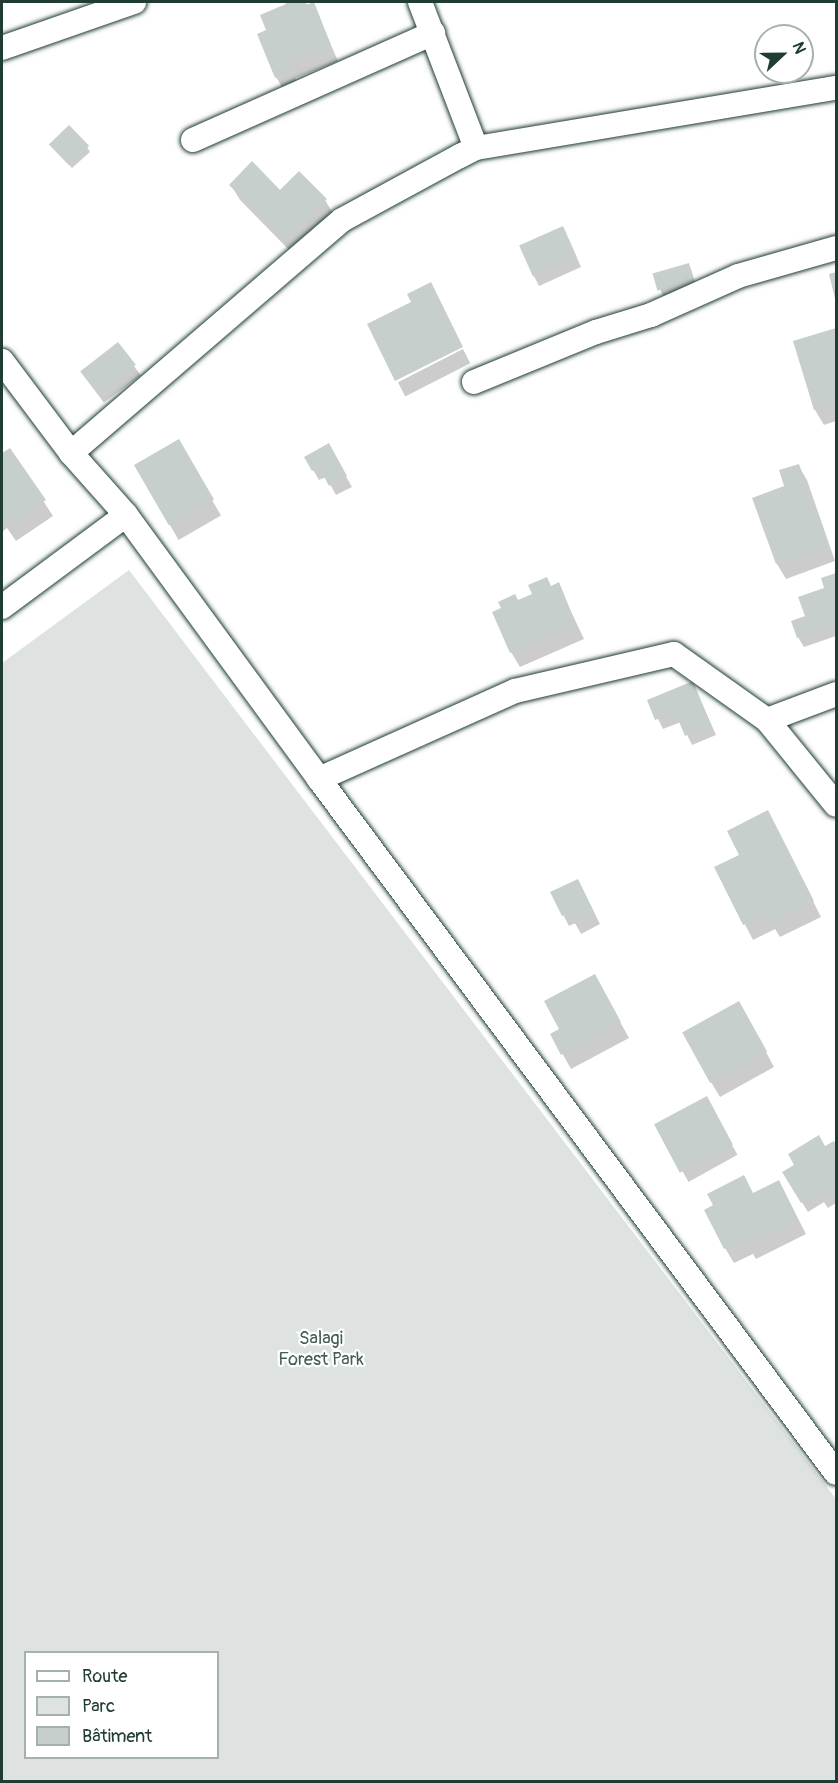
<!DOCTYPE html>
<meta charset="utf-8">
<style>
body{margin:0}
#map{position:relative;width:838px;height:1783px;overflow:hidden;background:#fff;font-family:Pangolin,sans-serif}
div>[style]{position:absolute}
.green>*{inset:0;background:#dee3e2}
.shadow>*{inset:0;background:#0003;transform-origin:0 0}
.building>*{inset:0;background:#c7cfcc;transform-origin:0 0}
.roads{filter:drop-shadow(0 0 2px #1f3d34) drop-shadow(0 0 2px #1f3d34)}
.street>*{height:24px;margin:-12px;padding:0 12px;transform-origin:12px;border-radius:12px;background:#fff}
span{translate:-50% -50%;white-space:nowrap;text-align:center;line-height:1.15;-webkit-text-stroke:4.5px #fff;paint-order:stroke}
.park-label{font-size:18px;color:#455e57}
.frame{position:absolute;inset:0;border:3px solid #1f3d34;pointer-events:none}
.legend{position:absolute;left:24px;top:1651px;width:195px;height:108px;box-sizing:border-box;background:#fff;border:2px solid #a5b1ae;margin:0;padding:8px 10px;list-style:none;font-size:18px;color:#1f3d34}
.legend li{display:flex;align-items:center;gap:12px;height:30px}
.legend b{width:30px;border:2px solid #a5b1ae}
.north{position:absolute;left:754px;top:24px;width:60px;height:60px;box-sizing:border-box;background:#fff;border:2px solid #a5b1ae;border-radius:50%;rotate:68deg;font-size:16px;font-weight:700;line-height:24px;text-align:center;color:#1f3d34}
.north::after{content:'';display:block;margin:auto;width:21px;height:27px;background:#1f3d34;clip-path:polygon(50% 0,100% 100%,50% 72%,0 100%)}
</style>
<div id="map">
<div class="green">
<i style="clip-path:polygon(evenodd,129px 570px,836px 1499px,836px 1781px,2px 1781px,2px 663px,129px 570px,26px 1652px,218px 1652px,218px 1758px,26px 1758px,26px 1652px)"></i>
</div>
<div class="shadow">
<i style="clip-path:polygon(286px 2px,305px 2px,308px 6px,313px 4px,338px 61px,295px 78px,299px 87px,285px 92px,276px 77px,268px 31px,288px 5px)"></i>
<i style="clip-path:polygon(87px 147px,90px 152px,72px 168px,54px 149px)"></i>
<i style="clip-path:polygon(231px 185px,325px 200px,334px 215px,294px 255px,240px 200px)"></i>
<i style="clip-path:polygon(568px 238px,581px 267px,539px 286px,534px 276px)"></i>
<i style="clip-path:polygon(691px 269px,696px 285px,663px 296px,655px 276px)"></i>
<i style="clip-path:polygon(836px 329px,836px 421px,824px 425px,815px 410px,795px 342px)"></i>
<i style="left:118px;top:344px;width:39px;height:46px;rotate:54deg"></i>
<i style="left:463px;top:349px;width:16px;height:73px;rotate:63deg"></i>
<i style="left:178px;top:441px;width:86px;height:49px;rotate:60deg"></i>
<i style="clip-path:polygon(328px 445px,352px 487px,336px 495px,326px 477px,319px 480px,306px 458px)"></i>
<i style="clip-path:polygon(10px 450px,53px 516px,16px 541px,7px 528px,2px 532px,2px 455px)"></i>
<i style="clip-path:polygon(798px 465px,807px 480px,835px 561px,786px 579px,777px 564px)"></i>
<i style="clip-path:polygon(836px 575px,836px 636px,804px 647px,798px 637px,807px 617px,826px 589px,823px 579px)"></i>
<i style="clip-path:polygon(558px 584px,584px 639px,520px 667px,511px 652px,518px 602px)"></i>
<i style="clip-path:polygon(693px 683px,716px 735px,692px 745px,681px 722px,663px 729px,649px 701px)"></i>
<i style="clip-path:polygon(776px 827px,821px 917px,780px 937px,775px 929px,753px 940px,716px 868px,741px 855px)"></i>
<i style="clip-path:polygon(583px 890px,600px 924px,581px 934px,575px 923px,569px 926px,552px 893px)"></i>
<i style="clip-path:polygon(603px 991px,629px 1038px,571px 1069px,552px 1035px,561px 1030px)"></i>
<i style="clip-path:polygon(748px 1018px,774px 1067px,720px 1097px,711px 1082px)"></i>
<i style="left:706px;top:1098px;width:65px;height:56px;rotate:61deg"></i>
<i style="clip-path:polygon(834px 1143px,836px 1148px,836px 1203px,828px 1208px,824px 1202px,808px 1212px,784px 1173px)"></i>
<i style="clip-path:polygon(754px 1195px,787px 1197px,806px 1234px,756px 1259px,753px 1254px,734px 1263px,725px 1248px)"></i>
</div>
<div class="building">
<i style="clip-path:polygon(285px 2px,305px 2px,306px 5px,314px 2px,331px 45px,288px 63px,291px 71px,275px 78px,257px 34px,266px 30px,260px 15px,286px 4px)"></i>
<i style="left:69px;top:125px;width:29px;height:28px;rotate:46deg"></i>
<i style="clip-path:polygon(252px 161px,280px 190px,299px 171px,327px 199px,285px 241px,229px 185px)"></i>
<i style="left:563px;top:226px;width:34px;height:48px;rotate:66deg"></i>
<i style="left:689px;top:263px;width:18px;height:38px;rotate:74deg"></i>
<i style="clip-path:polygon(836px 272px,836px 303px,829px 274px)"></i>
<i style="clip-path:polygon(431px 282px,463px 347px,395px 381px,367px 324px,411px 302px,407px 294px)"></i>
<i style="clip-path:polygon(836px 328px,836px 403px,814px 410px,793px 341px)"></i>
<i style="left:118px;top:342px;width:29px;height:48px;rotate:52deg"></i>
<i style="left:179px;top:439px;width:70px;height:52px;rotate:60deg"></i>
<i style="clip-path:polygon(329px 443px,347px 476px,329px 486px,319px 467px,312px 471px,304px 457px)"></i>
<i style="clip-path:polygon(10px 448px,46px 500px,6px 527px,2px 520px,2px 453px)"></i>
<i style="clip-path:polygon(799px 464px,828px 545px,776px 564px,752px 498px,784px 486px,779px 470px)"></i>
<i style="clip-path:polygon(836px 573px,836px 624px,797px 638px,791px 621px,805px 616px,798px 597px,824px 588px,821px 578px)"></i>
<i style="clip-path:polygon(547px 577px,551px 586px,559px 582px,576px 624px,510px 653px,492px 612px,501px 608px,498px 602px,515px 594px,518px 600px,532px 594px,528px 585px)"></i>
<i style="clip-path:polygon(693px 681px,711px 725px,685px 736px,675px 712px,655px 720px,647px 700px)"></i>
<i style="clip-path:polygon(768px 810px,814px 901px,770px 923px,765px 914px,743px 925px,714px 867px,739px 855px,727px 831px)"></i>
<i style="clip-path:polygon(578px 879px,595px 914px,574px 924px,569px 913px,562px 916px,550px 892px)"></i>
<i style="clip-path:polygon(595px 974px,621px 1022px,561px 1055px,550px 1034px,559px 1029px,544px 1001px)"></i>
<i style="left:739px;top:1001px;width:58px;height:65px;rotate:61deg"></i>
<i style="left:707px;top:1096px;width:55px;height:60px;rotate:62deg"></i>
<i style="clip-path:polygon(819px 1135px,825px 1146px,834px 1141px,836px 1145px,836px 1189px,821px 1199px,817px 1193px,801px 1203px,782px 1172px,794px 1165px,788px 1154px)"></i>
<i style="clip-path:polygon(744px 1175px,753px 1193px,779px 1180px,798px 1219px,746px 1245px,743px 1239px,724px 1249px,704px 1210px,713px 1205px,707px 1194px)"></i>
</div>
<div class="roads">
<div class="street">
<i style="left:420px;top:2px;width:156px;rotate:69deg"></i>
<i style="left:2px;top:48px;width:140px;rotate:-19.2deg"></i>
<i style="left:193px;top:140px;width:263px;rotate:-24deg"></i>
<i style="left:2px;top:361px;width:115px;rotate:53.1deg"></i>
<i style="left:71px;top:453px;width:83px;rotate:48.4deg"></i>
<i style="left:126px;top:515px;width:327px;rotate:53.8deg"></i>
<i style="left:319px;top:779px;width:865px;rotate:53.32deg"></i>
<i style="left:474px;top:382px;width:132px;rotate:-22.3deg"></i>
<i style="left:596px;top:332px;width:58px;rotate:-17.2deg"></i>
<i style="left:651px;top:315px;width:95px;rotate:-24.1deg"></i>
<i style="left:738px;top:276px;width:102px;rotate:-15.9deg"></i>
<i style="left:71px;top:453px;width:357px;rotate:-40.7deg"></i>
<i style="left:342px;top:220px;width:134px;rotate:-28.5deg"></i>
<i style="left:460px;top:156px;width:18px;rotate:-27deg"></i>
<i style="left:476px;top:148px;width:365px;rotate:-9.5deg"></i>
<i style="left:2px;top:607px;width:154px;rotate:-36.6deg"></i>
<i style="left:767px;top:720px;width:74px;rotate:-20.6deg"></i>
<i style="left:319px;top:779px;width:215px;rotate:-24.2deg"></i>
<i style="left:515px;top:691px;width:163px;rotate:-13.1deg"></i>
<i style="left:674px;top:654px;width:114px;rotate:35.4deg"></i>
<i style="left:767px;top:720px;width:109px;rotate:50.9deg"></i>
</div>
</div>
<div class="park-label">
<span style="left:321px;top:1350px">Salagi<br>Forest Park</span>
</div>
<div class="frame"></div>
<ul class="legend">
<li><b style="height:8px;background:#fff"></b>Route</li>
<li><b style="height:16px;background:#dee3e2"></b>Parc</li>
<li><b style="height:16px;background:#c7cfcc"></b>Bâtiment</li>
</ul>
<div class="north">N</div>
</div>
